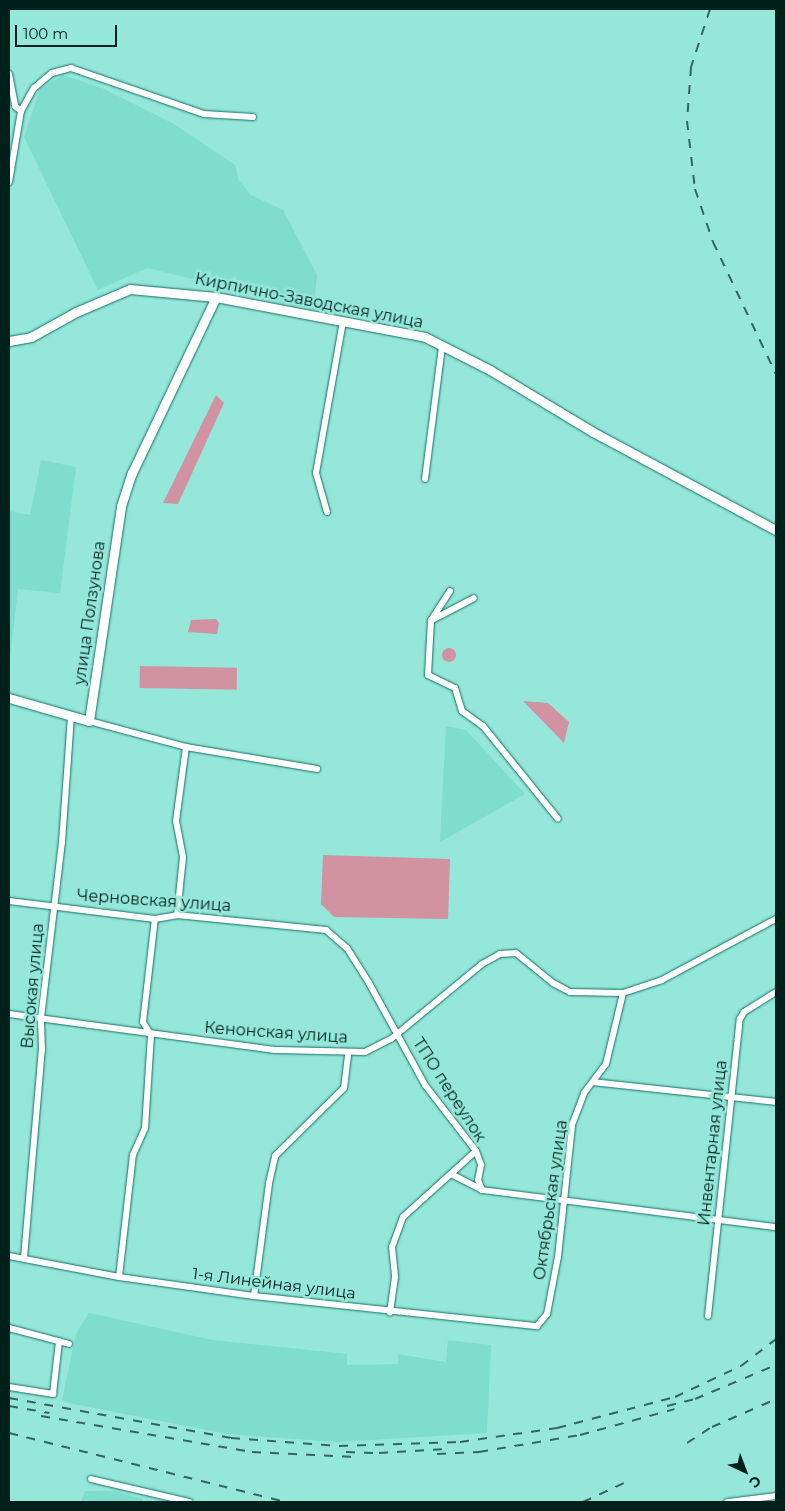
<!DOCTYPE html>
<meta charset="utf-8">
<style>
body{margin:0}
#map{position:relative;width:785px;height:1511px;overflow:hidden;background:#94e7d9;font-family:Montserrat,sans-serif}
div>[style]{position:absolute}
.built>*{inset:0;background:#7fddce}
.green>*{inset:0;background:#d192a2;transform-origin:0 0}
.round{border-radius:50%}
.roads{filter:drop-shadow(0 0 1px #137166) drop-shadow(0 0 1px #137166)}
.street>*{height:6px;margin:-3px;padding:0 3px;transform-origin:3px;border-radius:3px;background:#fff}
.secondary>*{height:9px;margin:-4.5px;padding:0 4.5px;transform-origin:4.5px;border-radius:4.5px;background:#fff}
.rail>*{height:2px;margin-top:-1px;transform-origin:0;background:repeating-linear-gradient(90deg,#34665e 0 9px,transparent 0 18px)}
span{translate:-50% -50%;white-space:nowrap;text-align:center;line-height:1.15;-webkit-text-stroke:5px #94e7d9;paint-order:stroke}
.street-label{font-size:16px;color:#00201b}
.frame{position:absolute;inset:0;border:10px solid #00201b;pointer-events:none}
.north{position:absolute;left:720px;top:1446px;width:50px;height:50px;-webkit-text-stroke:4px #94e7d9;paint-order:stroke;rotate:137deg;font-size:14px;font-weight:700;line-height:20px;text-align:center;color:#00201b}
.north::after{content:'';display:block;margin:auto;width:18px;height:22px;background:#00201b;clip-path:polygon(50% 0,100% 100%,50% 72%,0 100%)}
.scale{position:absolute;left:15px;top:25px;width:102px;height:22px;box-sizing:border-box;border:2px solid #00201b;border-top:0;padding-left:6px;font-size:15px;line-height:18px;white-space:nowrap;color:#00201b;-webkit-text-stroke:4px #94e7d9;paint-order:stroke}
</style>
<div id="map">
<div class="built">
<i style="clip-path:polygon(63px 75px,102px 88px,174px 124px,235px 165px,239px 181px,251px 195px,283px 210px,317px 275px,314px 308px,147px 268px,98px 290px,24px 137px,40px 89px)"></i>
<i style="clip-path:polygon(41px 460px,76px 467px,60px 593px,18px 589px,9px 667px,9px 511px,30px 515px)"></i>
<i style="clip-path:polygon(446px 726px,466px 730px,525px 794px,440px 842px)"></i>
<i style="clip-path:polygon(89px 1313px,213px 1340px,347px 1354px,347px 1365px,398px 1364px,398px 1354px,446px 1362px,448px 1340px,491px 1345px,487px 1433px,338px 1442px,227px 1434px,69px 1403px,62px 1400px,76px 1334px)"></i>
<i style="clip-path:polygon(85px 1491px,115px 1491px,143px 1499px,143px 1502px,81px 1502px)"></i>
</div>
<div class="green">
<i style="clip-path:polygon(216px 395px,224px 403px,178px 504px,163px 503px)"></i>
<i style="clip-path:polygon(216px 619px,219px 623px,217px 634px,188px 632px,191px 620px)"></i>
<i class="round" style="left:442px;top:648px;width:14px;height:14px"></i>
<i style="left:140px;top:666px;width:97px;height:22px;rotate:1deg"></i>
<i style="clip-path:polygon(523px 701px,548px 703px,569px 722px,564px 743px)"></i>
<i style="clip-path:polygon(323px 855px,450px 859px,448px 919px,334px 917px,321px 904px)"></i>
</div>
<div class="roads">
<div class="street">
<i style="left:9px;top:74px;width:33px;rotate:79deg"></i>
<i style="left:15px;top:106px;width:8px;rotate:40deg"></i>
<i style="left:9px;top:182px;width:72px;rotate:-80.4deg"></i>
<i style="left:21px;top:111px;width:26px;rotate:-61deg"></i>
<i style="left:34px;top:88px;width:23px;rotate:-40deg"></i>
<i style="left:52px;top:73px;width:20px;rotate:-15deg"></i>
<i style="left:71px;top:68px;width:141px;rotate:19.1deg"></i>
<i style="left:204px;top:114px;width:49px;rotate:3.5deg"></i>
<i style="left:425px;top:479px;width:134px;rotate:-82.7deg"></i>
<i style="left:327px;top:512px;width:41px;rotate:-105.8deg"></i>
<i style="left:316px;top:473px;width:154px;rotate:-79.9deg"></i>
<i style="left:450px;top:591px;width:35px;rotate:123deg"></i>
<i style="left:431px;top:620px;width:55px;rotate:93.1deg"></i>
<i style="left:428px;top:675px;width:30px;rotate:26deg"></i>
<i style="left:455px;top:688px;width:24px;rotate:73deg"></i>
<i style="left:462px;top:711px;width:26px;rotate:36deg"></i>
<i style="left:483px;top:726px;width:119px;rotate:51.1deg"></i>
<i style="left:432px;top:620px;width:47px;rotate:-27.6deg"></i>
<i style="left:89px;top:721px;width:100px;rotate:15deg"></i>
<i style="left:186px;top:747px;width:133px;rotate:9.5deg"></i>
<i style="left:9px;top:901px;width:147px;rotate:7deg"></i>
<i style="left:155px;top:919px;width:22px;rotate:-10deg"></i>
<i style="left:177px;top:915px;width:150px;rotate:5.7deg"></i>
<i style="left:326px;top:930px;width:28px;rotate:41deg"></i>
<i style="left:347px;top:948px;width:41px;rotate:57.8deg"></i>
<i style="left:369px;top:983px;width:116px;rotate:61.2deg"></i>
<i style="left:425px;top:1085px;width:83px;rotate:52.3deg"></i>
<i style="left:476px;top:1151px;width:98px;rotate:137.9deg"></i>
<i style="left:403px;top:1217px;width:32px;rotate:110deg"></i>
<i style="left:392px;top:1247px;width:30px;rotate:84deg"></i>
<i style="left:395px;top:1277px;width:36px;rotate:98deg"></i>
<i style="left:177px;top:915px;width:58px;rotate:-84.1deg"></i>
<i style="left:183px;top:857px;width:37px;rotate:-101deg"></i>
<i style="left:176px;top:821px;width:75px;rotate:-82.3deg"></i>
<i style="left:9px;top:1014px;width:270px;rotate:7.7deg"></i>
<i style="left:277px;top:1050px;width:88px;rotate:1.3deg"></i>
<i style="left:365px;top:1052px;width:29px;rotate:-27deg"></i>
<i style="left:391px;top:1039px;width:118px;rotate:-39.5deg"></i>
<i style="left:482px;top:964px;width:21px;rotate:-29deg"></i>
<i style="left:500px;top:954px;width:16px;rotate:-4deg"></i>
<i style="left:516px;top:953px;width:48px;rotate:39deg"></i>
<i style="left:553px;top:983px;width:19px;rotate:28deg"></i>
<i style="left:570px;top:992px;width:53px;rotate:1.1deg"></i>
<i style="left:623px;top:993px;width:41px;rotate:-18.4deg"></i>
<i style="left:662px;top:980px;width:129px;rotate:-28.2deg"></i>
<i style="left:593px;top:1082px;width:184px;rotate:6.2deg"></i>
<i style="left:476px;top:1151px;width:15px;rotate:70deg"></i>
<i style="left:481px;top:1165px;width:15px;rotate:101deg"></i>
<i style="left:478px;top:1180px;width:11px;rotate:68deg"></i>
<i style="left:451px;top:1174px;width:35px;rotate:27deg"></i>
<i style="left:482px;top:1190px;width:296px;rotate:7.2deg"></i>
<i style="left:9px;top:1256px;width:112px;rotate:10.8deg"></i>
<i style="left:119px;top:1277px;width:136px;rotate:8deg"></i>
<i style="left:254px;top:1296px;width:285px;rotate:6.1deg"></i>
<i style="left:537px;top:1326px;width:16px;rotate:-50deg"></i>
<i style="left:547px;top:1314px;width:58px;rotate:-79.1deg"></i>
<i style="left:558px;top:1257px;width:133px;rotate:-83.9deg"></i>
<i style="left:572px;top:1125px;width:34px;rotate:-69deg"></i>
<i style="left:584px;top:1093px;width:36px;rotate:-53deg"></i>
<i style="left:606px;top:1064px;width:73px;rotate:-76.5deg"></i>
<i style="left:24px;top:1258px;width:209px;rotate:-85.1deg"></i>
<i style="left:42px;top:1050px;width:32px;rotate:-92deg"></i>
<i style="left:41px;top:1018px;width:177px;rotate:-83.2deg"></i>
<i style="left:62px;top:842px;width:125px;rotate:-85.9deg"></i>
<i style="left:119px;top:1277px;width:123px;rotate:-83.5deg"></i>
<i style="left:133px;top:1155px;width:30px;rotate:-66deg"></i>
<i style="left:145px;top:1128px;width:93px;rotate:-86.3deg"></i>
<i style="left:151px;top:1035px;width:15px;rotate:-122deg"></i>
<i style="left:143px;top:1022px;width:104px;rotate:-83.4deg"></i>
<i style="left:254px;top:1296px;width:114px;rotate:-82.4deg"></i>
<i style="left:269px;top:1183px;width:28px;rotate:-77deg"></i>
<i style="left:275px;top:1156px;width:97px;rotate:-44.6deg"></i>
<i style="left:344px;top:1088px;width:35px;rotate:-83deg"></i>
<i style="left:708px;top:1316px;width:299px;rotate:-83.9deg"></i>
<i style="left:740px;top:1019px;width:8px;rotate:-60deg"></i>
<i style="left:744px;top:1012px;width:38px;rotate:-32deg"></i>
<i style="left:9px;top:1328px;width:62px;rotate:14.9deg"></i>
<i style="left:9px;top:1387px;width:45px;rotate:9deg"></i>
<i style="left:53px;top:1394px;width:53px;rotate:-83.5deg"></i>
<i style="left:91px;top:1479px;width:101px;rotate:13.2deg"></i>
<i style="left:727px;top:1502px;width:49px;rotate:-7deg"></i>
</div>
<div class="secondary">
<i style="left:9px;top:341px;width:22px;rotate:-10deg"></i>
<i style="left:31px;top:337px;width:51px;rotate:-29.1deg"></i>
<i style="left:76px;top:312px;width:59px;rotate:-23.1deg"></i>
<i style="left:130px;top:289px;width:86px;rotate:5.3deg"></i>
<i style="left:216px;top:297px;width:213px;rotate:10.8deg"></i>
<i style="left:425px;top:337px;width:73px;rotate:26.9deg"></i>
<i style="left:490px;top:370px;width:120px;rotate:31deg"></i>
<i style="left:593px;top:432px;width:208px;rotate:28.2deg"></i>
<i style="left:9px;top:698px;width:83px;rotate:16deg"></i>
<i style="left:89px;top:721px;width:217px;rotate:-81.5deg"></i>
<i style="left:121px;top:506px;width:35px;rotate:-72deg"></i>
<i style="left:132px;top:473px;width:195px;rotate:-64.5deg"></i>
</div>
</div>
<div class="rail">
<i style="left:710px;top:9px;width:61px;rotate:108.1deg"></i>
<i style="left:691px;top:67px;width:54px;rotate:94.2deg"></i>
<i style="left:687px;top:121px;width:68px;rotate:83.3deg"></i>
<i style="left:695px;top:189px;width:56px;rotate:71.2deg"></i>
<i style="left:713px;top:242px;width:146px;rotate:64.5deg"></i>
<i style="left:9px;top:1398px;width:226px;rotate:10.2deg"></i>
<i style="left:231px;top:1438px;width:108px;rotate:4.2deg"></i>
<i style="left:339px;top:1446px;width:121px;rotate:-1.9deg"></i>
<i style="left:460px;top:1442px;width:98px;rotate:-8.2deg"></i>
<i style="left:557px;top:1428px;width:122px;rotate:-14.7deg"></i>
<i style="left:675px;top:1397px;width:73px;rotate:-25.2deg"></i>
<i style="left:741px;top:1366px;width:44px;rotate:-37.6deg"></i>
<i style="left:9px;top:1406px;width:41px;rotate:9.9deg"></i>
<i style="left:667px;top:1406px;width:29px;rotate:-14deg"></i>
<i style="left:695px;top:1399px;width:88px;rotate:-22.8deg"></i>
<i style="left:41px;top:1416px;width:214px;rotate:9.7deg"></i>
<i style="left:252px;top:1452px;width:103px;rotate:2.8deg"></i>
<i style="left:9px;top:1433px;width:285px;rotate:14deg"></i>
<i style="left:687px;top:1443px;width:30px;rotate:-33deg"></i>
<i style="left:712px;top:1427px;width:70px;rotate:-23.6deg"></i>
<i style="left:346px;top:1452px;width:33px;rotate:2deg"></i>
<i style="left:379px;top:1453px;width:67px;rotate:-3.4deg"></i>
<i style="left:437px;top:1454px;width:42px;rotate:-2.7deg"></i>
<i style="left:479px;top:1452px;width:102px;rotate:-9.6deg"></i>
<i style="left:580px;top:1435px;width:98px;rotate:-15.3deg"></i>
<i style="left:583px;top:1502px;width:45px;rotate:-24.9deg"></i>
</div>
<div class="street-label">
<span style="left:309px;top:301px;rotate:11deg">Кирпично-Заводская улица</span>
<span style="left:90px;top:613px;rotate:-82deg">улица Ползунова</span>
<span style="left:154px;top:901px;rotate:4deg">Черновская улица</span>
<span style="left:33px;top:986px;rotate:-85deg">Высокая улица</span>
<span style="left:276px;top:1033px;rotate:4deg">Кенонская улица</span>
<span style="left:449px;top:1090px;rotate:57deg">ТПО переулок</span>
<span style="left:713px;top:1143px;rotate:-84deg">Инвентарная улица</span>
<span style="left:551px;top:1200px;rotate:-82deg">Октябрьская улица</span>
<span style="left:274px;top:1284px;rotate:7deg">1-я Линейная улица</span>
</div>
<div class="frame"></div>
<div class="north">С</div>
<div class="scale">100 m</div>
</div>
